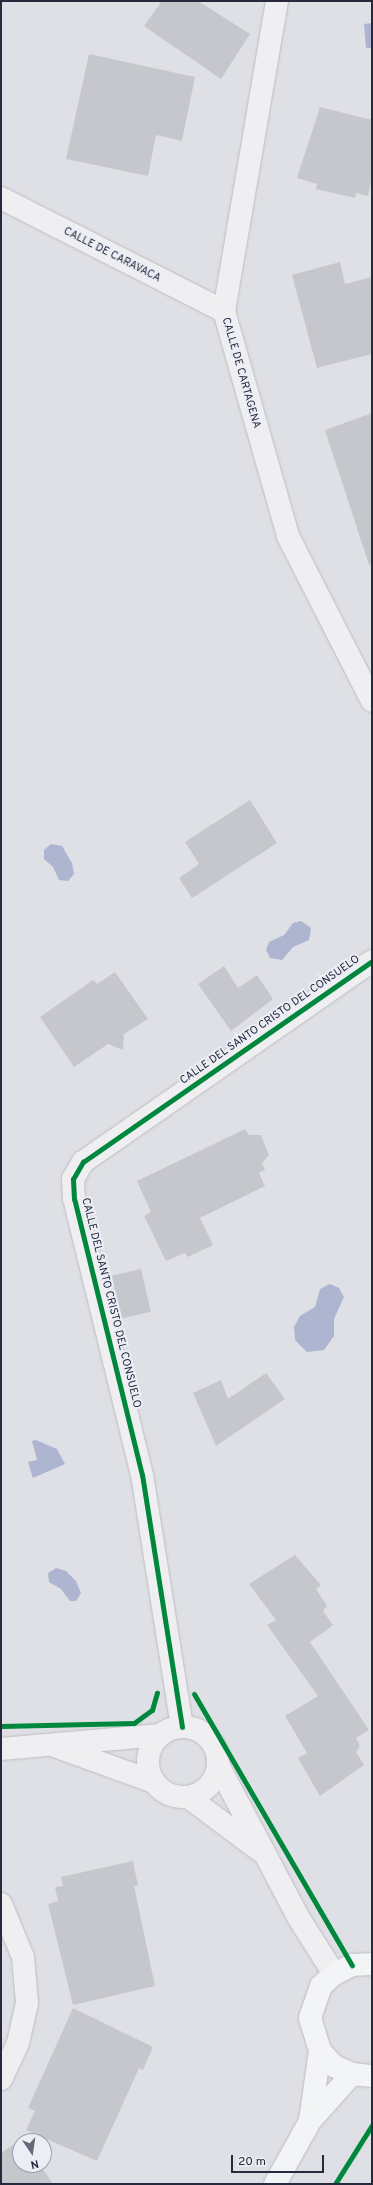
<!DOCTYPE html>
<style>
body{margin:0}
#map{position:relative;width:373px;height:2185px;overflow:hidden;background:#dfe0e5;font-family:Overpass,sans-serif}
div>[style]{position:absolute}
.water>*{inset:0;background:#adb5d0}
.building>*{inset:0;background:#c6c7cd;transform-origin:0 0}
.roads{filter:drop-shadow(0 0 1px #bcbdc1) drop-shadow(0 0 1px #bcbdc1)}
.minor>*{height:22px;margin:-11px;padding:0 11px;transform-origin:11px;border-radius:11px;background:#efeff1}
.minor>.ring{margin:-11px;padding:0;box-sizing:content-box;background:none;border:22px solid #efeff1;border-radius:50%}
.major>*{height:22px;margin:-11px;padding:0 11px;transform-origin:11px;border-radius:11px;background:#f3f4f5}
.cycleway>*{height:5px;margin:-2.5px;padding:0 2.5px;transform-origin:2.5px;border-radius:2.5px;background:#00873e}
span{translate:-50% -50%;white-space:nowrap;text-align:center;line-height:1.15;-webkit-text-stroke:4px #eceef5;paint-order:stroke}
.street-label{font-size:11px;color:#27293d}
.frame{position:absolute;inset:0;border:2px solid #27293d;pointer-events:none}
.north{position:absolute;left:12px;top:2133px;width:40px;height:40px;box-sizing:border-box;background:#eceef5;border:1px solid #9d9fab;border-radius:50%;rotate:167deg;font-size:11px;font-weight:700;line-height:16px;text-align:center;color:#27293d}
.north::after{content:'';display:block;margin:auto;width:14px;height:18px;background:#676978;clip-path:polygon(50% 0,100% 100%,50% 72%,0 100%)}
.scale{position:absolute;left:231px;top:2155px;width:93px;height:18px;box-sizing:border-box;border:2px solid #27293d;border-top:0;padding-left:5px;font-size:12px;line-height:14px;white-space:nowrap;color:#27293d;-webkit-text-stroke:3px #eceef5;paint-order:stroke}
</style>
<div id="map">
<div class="water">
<i style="clip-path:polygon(372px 23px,372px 48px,366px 48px,364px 24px)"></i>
<i style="clip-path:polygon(51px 844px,62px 846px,72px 863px,74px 874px,68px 881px,59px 880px,53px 867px,44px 859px,44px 850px)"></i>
<i style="clip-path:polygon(301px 921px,311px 928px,309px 940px,293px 947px,282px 960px,270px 958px,266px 950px,269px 942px,284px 935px,293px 923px)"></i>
<i style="clip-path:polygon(330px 1284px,339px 1288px,344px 1297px,334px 1319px,334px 1336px,324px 1350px,307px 1352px,295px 1340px,294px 1327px,300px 1316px,315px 1307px,320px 1289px)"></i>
<i style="clip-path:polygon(36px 1440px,57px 1449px,65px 1464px,33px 1478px,28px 1462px,37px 1460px,32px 1441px)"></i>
<i style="clip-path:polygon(56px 1568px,66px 1571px,76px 1581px,81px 1593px,76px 1601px,70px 1601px,61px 1589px,49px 1582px,48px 1573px)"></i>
</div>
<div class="building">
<i style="clip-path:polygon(162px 1px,198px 1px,250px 34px,221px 79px,144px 26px)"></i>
<i style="clip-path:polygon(89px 54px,195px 77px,182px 141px,156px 135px,148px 176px,66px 159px)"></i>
<i style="clip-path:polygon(320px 107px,372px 120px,372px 177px,368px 196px,356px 193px,355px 198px,316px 189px,317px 184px,297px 178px)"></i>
<i style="clip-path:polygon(340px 262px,345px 284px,372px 277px,372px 354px,317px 368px,292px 275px)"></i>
<i style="clip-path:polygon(372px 413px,372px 564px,369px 565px,325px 430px)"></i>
<i style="clip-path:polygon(250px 800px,277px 843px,192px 898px,179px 878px,199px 864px,185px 842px)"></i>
<i style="clip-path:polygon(224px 966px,238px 988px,257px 975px,273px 999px,231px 1031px,198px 984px)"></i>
<i style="clip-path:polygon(115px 972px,148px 1019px,124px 1034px,123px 1050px,108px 1044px,74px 1067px,40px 1017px,93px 980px,97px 984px)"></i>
<i style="clip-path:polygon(245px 1129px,249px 1135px,261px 1135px,269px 1155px,262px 1163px,265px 1170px,259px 1173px,265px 1186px,200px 1218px,213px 1245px,188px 1257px,185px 1253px,166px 1261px,144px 1216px,151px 1212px,137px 1181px)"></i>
<i style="left:141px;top:1269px;width:44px;height:30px;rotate:77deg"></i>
<i style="clip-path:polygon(266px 1373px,285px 1399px,216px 1446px,193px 1393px,221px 1380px,228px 1399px)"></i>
<i style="clip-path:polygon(295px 1555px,321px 1585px,316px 1589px,327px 1606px,323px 1611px,333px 1625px,310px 1642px,369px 1730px,356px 1738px,360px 1746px,356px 1752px,364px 1765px,320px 1796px,298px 1758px,307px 1753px,285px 1716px,318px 1696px,267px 1625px,276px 1620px,249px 1584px)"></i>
<i style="clip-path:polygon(133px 1861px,138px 1886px,134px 1886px,155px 1986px,73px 2005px,48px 1904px,58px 1901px,55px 1887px,63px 1886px,61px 1877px)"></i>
<i style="clip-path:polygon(73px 2008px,153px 2047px,143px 2070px,139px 2068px,97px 2161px,26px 2130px,35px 2111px,28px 2108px)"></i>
<i style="clip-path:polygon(22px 2139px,20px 2165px,40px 2165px,53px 2184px,1px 2184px,1px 2153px)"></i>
</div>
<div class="roads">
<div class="minor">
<i style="left:277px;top:1px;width:314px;rotate:99.7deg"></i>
<i style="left:224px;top:311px;width:234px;rotate:74.1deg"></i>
<i style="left:288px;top:536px;width:185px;rotate:63deg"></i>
<i style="left:1px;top:198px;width:250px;rotate:26.9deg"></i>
<i style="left:182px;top:1727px;width:255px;rotate:-99deg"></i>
<i style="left:142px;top:1475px;width:284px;rotate:-103.8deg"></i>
<i style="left:74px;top:1199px;width:20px;rotate:-93deg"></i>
<i style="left:73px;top:1179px;width:20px;rotate:-60deg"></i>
<i style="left:83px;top:1162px;width:352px;rotate:-34.8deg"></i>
<i class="ring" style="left:148px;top:1727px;width:48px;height:48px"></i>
<i style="left:57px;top:1747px;width:103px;rotate:19.8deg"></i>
<i style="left:1px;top:1749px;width:160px;rotate:-5deg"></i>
<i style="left:218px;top:1765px;width:172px;rotate:62.2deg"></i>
<i style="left:298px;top:1917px;width:67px;rotate:57.7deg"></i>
<i style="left:188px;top:1797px;width:89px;rotate:36.7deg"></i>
<i style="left:1px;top:1904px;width:57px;rotate:67.5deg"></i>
<i style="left:23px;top:1957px;width:46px;rotate:85deg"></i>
<i style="left:27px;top:2003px;width:41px;rotate:102.7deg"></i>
<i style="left:18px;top:2043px;width:40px;rotate:115deg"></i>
</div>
<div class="major">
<i style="left:372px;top:1964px;width:20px;rotate:177deg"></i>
<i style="left:352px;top:1965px;width:20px;rotate:153deg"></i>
<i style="left:334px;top:1974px;width:18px;rotate:137deg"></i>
<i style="left:321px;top:1986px;width:34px;rotate:109deg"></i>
<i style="left:310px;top:2018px;width:34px;rotate:73deg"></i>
<i style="left:320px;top:2051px;width:21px;rotate:47deg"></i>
<i style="left:334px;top:2066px;width:20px;rotate:24deg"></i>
<i style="left:352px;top:2074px;width:20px;rotate:6deg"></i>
<i style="left:310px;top:2121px;width:71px;rotate:-81.9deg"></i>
<i style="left:275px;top:2184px;width:72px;rotate:-60.9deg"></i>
<i style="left:310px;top:2121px;width:63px;rotate:-48.2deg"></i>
</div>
</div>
<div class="cycleway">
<i style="left:194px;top:1694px;width:314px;rotate:59.8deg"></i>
<i style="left:1px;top:1726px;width:133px;rotate:-1.3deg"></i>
<i style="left:134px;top:1723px;width:22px;rotate:-36deg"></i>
<i style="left:152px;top:1710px;width:18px;rotate:-74deg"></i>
<i style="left:182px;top:1727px;width:255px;rotate:-99deg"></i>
<i style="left:142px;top:1475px;width:284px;rotate:-103.8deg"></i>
<i style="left:74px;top:1199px;width:20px;rotate:-93deg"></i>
<i style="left:73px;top:1179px;width:20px;rotate:-60deg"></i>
<i style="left:83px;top:1162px;width:352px;rotate:-34.8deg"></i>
<i style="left:335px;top:2184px;width:70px;rotate:-57.9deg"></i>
</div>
<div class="street-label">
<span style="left:112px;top:255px;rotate:27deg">CALLE DE CARAVACA</span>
<span style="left:241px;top:373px;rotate:74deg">CALLE DE CARTAGENA</span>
<span style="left:270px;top:1020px;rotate:-35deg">CALLE DEL SANTO CRISTO DEL CONSUELO</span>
<span style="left:111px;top:1303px;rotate:76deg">CALLE DEL SANTO CRISTO DEL CONSUELO</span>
</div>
<div class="frame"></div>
<div class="north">N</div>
<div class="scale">20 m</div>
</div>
